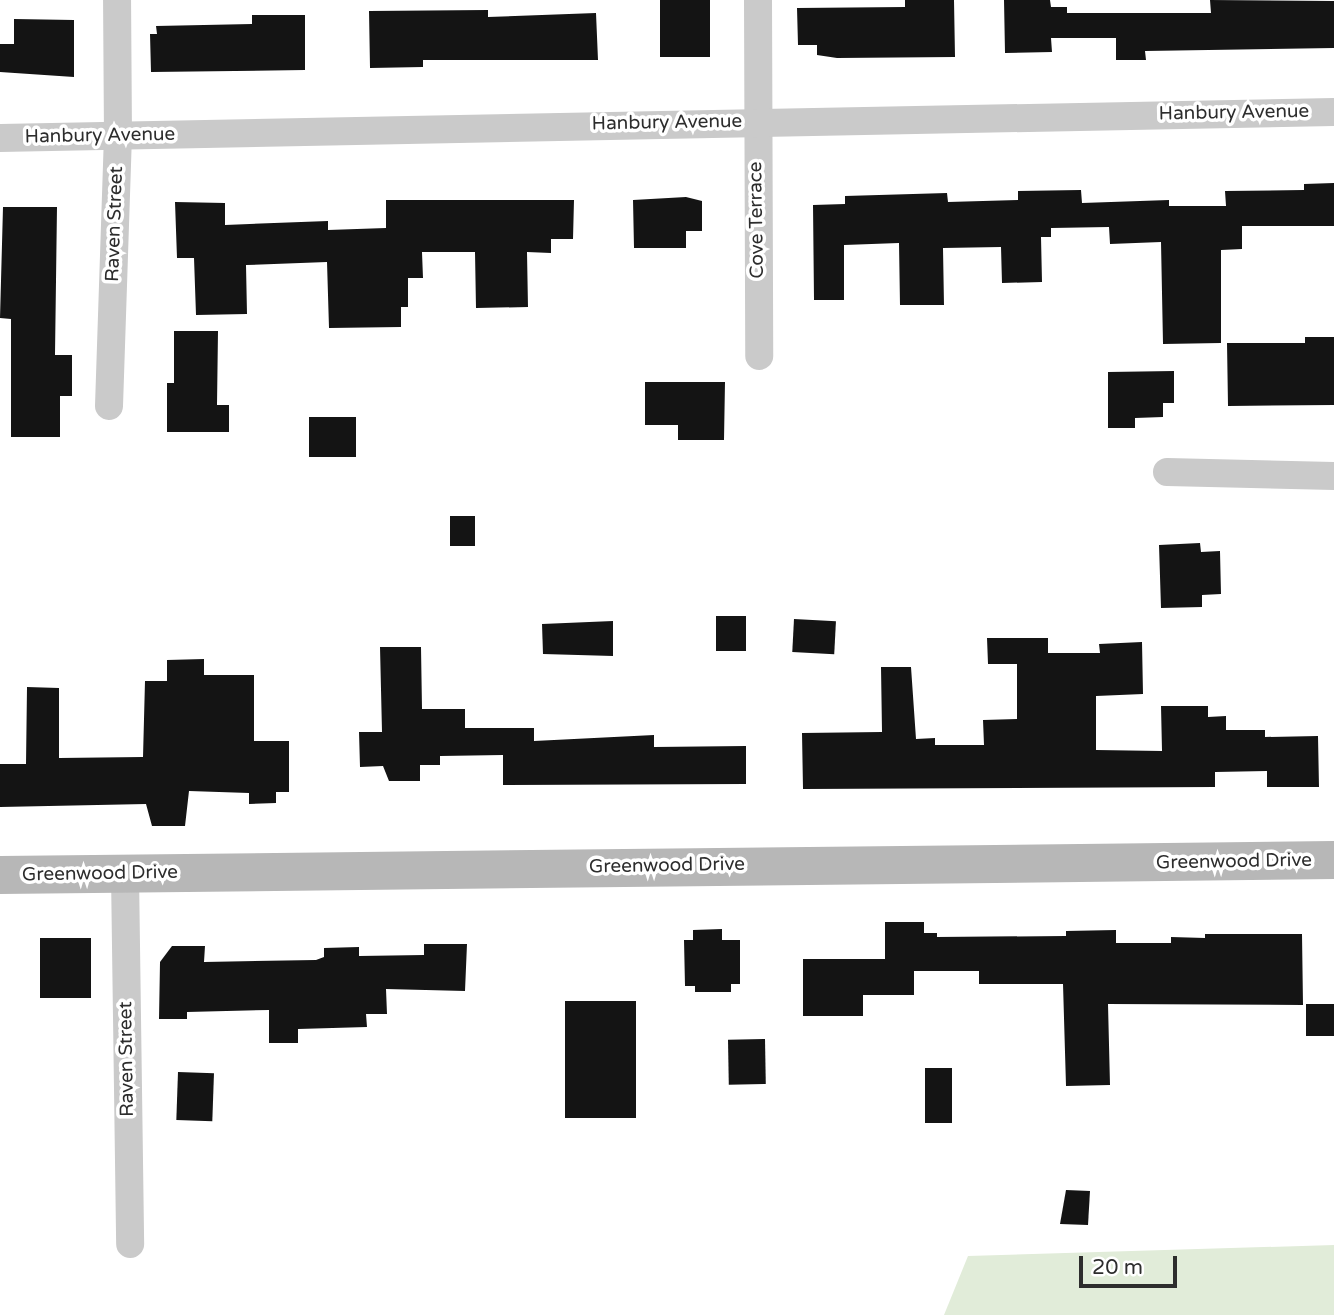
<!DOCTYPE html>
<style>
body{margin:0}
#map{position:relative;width:1334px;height:1315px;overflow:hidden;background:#fff;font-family:"Varela Round",sans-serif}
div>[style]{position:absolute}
.green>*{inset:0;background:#e1ecd9}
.building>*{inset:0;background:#141414;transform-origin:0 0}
.street>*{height:28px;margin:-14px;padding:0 14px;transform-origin:14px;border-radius:14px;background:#cacaca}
.secondary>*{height:38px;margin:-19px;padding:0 19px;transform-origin:19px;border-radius:19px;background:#b7b7b7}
span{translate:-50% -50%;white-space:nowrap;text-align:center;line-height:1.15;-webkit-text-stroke:7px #fff;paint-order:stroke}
.street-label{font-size:19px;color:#2d2d2d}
.scale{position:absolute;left:1079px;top:1256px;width:98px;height:32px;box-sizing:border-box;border:4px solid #2d2d2d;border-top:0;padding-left:9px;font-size:21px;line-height:24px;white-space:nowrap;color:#2d2d2d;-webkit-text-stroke:5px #fff;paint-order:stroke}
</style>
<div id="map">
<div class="green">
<i style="clip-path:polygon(1334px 1245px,1334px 1315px,944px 1315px,968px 1256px)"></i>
</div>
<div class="building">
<i style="left:660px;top:0;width:50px;height:57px"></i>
<i style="clip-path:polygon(905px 0,954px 0,955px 57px,837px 58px,817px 55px,817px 45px,798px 45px,797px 8px,905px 7px)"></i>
<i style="clip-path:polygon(1004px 0,1050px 0,1051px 7px,1067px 7px,1067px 13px,1211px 13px,1210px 0,1334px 1px,1334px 48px,1145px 51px,1146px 60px,1116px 60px,1116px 38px,1051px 38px,1052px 52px,1005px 53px)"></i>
<i style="clip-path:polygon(488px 10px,488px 17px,596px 13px,598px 60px,423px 60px,423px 67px,370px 68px,369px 11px)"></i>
<i style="clip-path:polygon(252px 15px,305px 15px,305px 70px,151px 72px,150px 34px,157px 34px,156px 26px,252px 24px)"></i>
<i style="clip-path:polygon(14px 19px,74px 20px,74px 77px,0 72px,0 44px,14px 44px)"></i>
<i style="clip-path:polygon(1334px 183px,1334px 226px,1242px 226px,1242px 249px,1221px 250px,1221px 343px,1163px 344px,1161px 242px,1110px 244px,1109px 227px,1051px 228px,1051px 237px,1041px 237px,1042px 282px,1002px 283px,1001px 247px,943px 248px,944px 305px,900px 305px,899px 243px,844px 245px,844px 300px,814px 300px,813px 205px,845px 204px,845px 196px,947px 193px,948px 202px,1018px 200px,1018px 191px,1081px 190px,1082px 203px,1169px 200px,1169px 206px,1226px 206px,1225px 191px,1304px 190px,1304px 184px)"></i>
<i style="clip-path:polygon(686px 197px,702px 201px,702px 231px,686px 231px,686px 248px,634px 248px,633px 200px)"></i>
<i style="clip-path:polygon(386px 200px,574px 200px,573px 239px,551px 239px,551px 253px,527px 252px,528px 307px,476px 308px,475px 252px,422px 252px,423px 278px,408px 278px,408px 307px,401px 307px,401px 327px,329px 328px,327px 262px,246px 265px,247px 314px,196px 315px,194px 258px,177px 258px,175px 202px,225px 203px,225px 225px,328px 221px,328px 230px,386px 228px)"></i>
<i style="clip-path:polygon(3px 207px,57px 207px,55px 355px,72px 355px,72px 396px,60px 396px,60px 437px,11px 437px,11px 319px,0 318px)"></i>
<i style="clip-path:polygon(174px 331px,218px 331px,217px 405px,229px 405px,229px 432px,167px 432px,167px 383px,174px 383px)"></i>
<i style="clip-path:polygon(1305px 337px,1334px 337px,1334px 405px,1228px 406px,1227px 343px,1305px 343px)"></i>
<i style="clip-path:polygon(1174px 371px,1174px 403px,1163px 403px,1163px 417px,1135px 418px,1135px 428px,1108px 428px,1108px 372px)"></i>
<i style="clip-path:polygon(645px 382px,725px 382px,724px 440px,678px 440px,678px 425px,645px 425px)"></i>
<i style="left:356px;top:417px;width:40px;height:47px;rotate:90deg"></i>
<i style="left:450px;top:516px;width:25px;height:30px"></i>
<i style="clip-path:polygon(1200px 543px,1201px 552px,1220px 551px,1221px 594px,1202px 595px,1202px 607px,1161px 608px,1159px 545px)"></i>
<i style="left:716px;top:616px;width:30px;height:35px"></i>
<i style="left:794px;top:619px;width:42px;height:33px;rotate:3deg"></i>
<i style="clip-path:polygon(613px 621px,613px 656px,543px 654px,542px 624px)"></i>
<i style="clip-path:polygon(987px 638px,1048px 638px,1048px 653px,1100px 653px,1099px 644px,1142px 642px,1143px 694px,1096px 696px,1096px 750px,1162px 751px,1161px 706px,1208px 706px,1208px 717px,1226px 716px,1226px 730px,1265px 730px,1265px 737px,1318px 736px,1319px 787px,1267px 787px,1267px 771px,1215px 772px,1215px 787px,803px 789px,802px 733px,882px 732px,881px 667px,911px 667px,916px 739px,935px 738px,935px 745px,984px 745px,983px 720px,1017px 719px,1017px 664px,988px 664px)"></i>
<i style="clip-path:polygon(380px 647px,421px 647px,422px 709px,465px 709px,465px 728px,534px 728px,534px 741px,654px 735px,654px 747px,746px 746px,746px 784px,503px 785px,503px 755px,440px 756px,440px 765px,420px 765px,420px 781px,389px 781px,383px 766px,360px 767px,359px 732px,382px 732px)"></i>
<i style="clip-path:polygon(204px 659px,204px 675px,254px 675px,254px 741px,289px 741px,289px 792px,276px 792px,276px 803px,249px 804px,249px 793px,189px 791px,185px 826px,152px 826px,146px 804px,0 807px,0 764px,26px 764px,27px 687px,59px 688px,59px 758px,143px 757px,145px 681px,167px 681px,167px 660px)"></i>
<i style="clip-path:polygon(885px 922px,924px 922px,924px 933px,937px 933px,937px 937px,1066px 936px,1066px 931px,1116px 930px,1116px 943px,1171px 943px,1171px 937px,1205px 938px,1205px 934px,1302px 934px,1303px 1005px,1108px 1004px,1110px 1085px,1066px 1086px,1063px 984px,979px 984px,979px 971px,914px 971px,914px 995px,863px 995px,863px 1016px,803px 1016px,803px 959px,885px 959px)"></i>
<i style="clip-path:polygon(722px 929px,722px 940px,740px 940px,740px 984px,731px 984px,731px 992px,695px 992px,695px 986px,685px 986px,684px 940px,693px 940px,693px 930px)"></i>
<i style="left:40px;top:938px;width:51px;height:60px"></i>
<i style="clip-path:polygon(424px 944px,467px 944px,465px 991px,386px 989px,387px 1014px,366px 1014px,367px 1027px,298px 1029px,298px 1043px,269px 1043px,269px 1010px,187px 1012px,187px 1019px,159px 1019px,160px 962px,172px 946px,205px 946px,204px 962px,316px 960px,324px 957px,324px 948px,359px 947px,359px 956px,424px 955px)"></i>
<i style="left:636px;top:1001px;width:117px;height:71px;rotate:90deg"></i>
<i style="left:1306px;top:1004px;width:28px;height:32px"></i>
<i style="left:765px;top:1039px;width:45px;height:37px;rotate:89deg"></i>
<i style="left:925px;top:1068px;width:27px;height:55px"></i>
<i style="left:178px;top:1072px;width:36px;height:48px;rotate:2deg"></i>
<i style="clip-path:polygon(1066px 1190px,1090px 1191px,1088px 1225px,1060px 1224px)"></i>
</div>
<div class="street">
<i style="left:758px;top:0;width:356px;rotate:89.8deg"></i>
<i style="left:0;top:138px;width:1334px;rotate:-1.12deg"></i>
<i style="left:109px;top:406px;width:270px;rotate:-88.1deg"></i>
<i style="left:118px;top:136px;width:136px;rotate:-90.4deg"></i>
<i style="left:1167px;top:472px;width:167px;rotate:1.4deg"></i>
<i style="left:125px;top:874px;width:370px;rotate:89.2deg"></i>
</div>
<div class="secondary">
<i style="left:0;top:875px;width:1334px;rotate:-0.64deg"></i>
</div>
<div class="street-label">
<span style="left:1234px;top:113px;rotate:-1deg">Hanbury Avenue</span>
<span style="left:667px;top:123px;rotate:-1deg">Hanbury Avenue</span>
<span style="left:100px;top:136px;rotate:-1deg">Hanbury Avenue</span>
<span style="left:757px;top:220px;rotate:-91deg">Cove Terrace</span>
<span style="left:115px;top:224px;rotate:-88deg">Raven Street</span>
<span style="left:1234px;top:862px;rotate:-1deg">Greenwood Drive</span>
<span style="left:667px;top:866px;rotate:-1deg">Greenwood Drive</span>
<span style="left:100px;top:874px;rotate:-1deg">Greenwood Drive</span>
<span style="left:127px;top:1059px;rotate:-91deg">Raven Street</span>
</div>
<div class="scale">20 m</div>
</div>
